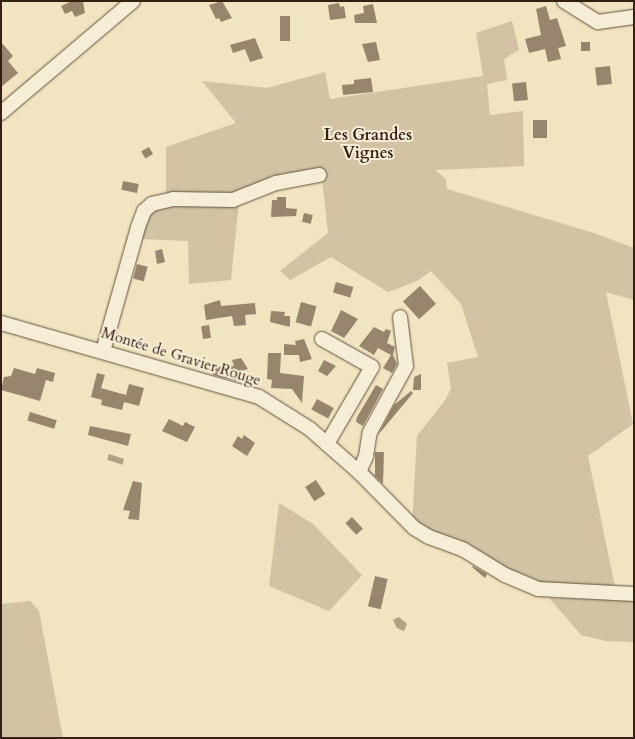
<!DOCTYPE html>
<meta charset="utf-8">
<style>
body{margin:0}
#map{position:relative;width:635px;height:739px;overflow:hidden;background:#f1e4c0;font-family:Cardo,serif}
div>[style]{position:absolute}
.green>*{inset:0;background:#d1c3a3}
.water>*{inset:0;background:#b1a185;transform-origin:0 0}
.building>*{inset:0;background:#97866d;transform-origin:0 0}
.roads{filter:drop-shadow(0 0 1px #64513e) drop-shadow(0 0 1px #64513e)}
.minor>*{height:14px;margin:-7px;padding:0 7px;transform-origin:7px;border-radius:7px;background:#f6edd6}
span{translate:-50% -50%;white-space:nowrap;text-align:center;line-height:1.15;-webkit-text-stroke:4px #f6edd6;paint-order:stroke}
.street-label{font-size:15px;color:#352013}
.neighbourhood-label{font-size:16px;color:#352013;font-weight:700}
.frame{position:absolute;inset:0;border:2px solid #352013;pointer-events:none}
</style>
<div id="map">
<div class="green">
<i style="clip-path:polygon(512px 21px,519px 50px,504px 59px,507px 80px,487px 84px,490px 115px,523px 111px,524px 166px,435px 170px,446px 179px,447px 189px,594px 233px,634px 248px,634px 300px,606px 292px,633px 424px,588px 456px,615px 587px,536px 583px,412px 525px,417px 436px,446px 399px,451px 388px,447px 363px,478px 357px,461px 304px,431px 271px,417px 281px,388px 292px,331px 257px,290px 280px,280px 271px,328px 233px,322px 179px,315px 171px,265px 179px,233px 195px,166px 196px,166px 147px,236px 123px,202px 81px,267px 88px,325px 72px,330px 99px,483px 76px,476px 33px)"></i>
<i style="clip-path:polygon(239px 202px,231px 280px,189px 284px,188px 241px,140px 239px,146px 215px,157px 204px)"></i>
<i style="clip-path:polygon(279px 503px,313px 524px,362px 575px,329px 611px,269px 586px)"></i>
<i style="clip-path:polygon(549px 598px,634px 599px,634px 642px,606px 641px,581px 635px)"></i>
<i style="clip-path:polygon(30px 601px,39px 611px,63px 738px,1px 738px,1px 604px)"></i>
</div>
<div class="water">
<i style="left:109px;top:454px;width:16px;height:6px;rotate:18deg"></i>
<i style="clip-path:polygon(399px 617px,407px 624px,404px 631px,397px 628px,393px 620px)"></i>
</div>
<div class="building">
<i style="clip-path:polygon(72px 1px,83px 1px,85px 13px,75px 17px,72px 11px,65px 14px,61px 6px)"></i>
<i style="clip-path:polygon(222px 1px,232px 18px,221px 22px,219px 18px,216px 19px,209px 5px)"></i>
<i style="clip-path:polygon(339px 3px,340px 7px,344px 6px,346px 18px,330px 20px,328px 5px)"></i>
<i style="clip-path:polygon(373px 4px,377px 23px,355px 23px,354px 15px,364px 13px,363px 6px)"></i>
<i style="clip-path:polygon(546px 6px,550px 20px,557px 18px,566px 46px,558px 48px,561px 59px,548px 62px,545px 49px,529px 53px,525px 39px,541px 35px,536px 9px)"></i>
<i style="left:280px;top:16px;width:10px;height:25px"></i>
<i style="clip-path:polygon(255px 38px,263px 58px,250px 62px,245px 49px,233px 53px,230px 45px)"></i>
<i style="clip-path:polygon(1px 42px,13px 56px,8px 61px,18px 73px,1px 87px)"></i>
<i style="clip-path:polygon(376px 42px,380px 60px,368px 62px,362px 44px)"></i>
<i style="left:590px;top:42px;width:9px;height:9px;rotate:90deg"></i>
<i style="left:610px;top:66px;width:18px;height:15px;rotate:84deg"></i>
<i style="clip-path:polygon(371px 78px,373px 92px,343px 95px,342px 85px,354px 84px,354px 80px)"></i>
<i style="left:526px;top:82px;width:18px;height:14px;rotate:84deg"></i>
<i style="left:533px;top:120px;width:14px;height:18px"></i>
<i style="left:149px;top:147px;width:8px;height:9px;rotate:60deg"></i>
<i style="left:123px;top:181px;width:16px;height:9px;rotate:11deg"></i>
<i style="clip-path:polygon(277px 197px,286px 197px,286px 208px,297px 209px,296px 216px,271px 217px,272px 200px,277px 200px)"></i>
<i style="left:304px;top:213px;width:9px;height:9px;rotate:13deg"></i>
<i style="clip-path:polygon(162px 249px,165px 262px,157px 264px,155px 251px)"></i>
<i style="left:137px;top:264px;width:11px;height:15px;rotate:15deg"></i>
<i style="left:336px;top:282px;width:18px;height:11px;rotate:16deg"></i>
<i style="left:420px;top:286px;width:24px;height:23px;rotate:48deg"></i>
<i style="clip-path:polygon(220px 300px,221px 306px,255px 303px,256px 314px,245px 315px,246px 325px,234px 326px,232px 316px,206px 320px,204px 305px)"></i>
<i style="left:301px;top:302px;width:16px;height:21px;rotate:15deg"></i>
<i style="clip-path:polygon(341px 310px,358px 319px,344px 338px,331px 331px)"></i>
<i style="clip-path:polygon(271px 311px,285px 312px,284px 316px,290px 316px,290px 327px,270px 322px)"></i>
<i style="left:209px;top:325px;width:13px;height:8px;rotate:81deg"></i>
<i style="clip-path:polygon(374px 327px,384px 332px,386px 329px,391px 331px,387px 343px,395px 347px,393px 355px,397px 364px,392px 373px,383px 368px,391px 355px,378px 348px,374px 355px,359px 346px)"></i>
<i style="clip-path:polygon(304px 339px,312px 359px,300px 362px,299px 355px,284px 355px,284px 344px,296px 345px,295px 341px)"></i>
<i style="clip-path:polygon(268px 353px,281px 353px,280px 373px,304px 376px,302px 403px,292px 389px,271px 388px,272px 380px,267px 379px)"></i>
<i style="clip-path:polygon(241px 358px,248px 369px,234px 373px,236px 381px,213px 375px,213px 367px,234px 366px,232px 360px)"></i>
<i style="clip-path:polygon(324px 360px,336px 366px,327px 376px,318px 371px)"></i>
<i style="clip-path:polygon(14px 368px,35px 374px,37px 368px,55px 373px,53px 382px,46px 380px,40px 401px,1px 390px,4px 377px,11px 376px)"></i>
<i style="clip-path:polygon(97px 373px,105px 375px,101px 388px,126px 395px,129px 384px,144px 388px,139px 406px,124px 402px,122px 410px,101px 405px,102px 400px,91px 397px)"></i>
<i style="clip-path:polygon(421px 374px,421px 390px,413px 390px,414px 377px)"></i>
<i style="clip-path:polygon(376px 385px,383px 389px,363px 426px,356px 422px,357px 417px)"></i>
<i style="clip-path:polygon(411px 391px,413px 393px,378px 435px,394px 405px)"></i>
<i style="left:317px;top:399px;width:19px;height:12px;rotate:28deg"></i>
<i style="left:30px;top:412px;width:28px;height:9px;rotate:17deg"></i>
<i style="clip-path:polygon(169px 419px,183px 426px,185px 422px,195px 427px,187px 442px,162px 431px)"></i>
<i style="clip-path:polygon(90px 426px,131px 434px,128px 446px,88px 435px)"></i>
<i style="clip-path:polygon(244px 435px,255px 443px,247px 456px,232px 446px,238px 436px,242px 439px)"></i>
<i style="clip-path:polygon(375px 452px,384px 452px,383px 484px,369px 470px,375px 475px)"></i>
<i style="left:316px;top:480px;width:17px;height:13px;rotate:57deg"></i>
<i style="clip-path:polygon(133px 481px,142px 483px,139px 520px,128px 519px,130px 511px,123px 510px)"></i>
<i style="left:352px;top:517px;width:16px;height:9px;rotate:47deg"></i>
<i style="clip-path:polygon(473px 566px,487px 574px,485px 578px,472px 567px)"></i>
<i style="left:375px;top:576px;width:13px;height:31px;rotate:13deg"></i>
</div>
<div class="roads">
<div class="minor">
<i style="left:564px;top:1px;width:40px;rotate:32deg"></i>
<i style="left:598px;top:22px;width:36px;rotate:-8deg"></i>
<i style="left:1px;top:113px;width:173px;rotate:-40.3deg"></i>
<i style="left:1px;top:323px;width:268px;rotate:16deg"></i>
<i style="left:259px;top:397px;width:60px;rotate:32.1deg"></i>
<i style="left:310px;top:429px;width:65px;rotate:41.3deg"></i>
<i style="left:359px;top:472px;width:78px;rotate:45.5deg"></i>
<i style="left:414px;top:528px;width:17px;rotate:31deg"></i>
<i style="left:429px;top:537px;width:37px;rotate:20deg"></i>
<i style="left:464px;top:550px;width:48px;rotate:31.4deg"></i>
<i style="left:505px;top:575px;width:36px;rotate:23deg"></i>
<i style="left:538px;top:589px;width:96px;rotate:3deg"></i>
<i style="left:322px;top:339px;width:57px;rotate:29.2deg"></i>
<i style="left:372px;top:367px;width:89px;rotate:120.3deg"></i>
<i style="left:103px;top:351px;width:129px;rotate:-74.2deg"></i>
<i style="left:138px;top:227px;width:17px;rotate:-69deg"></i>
<i style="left:144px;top:211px;width:11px;rotate:-41deg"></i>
<i style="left:152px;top:204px;width:22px;rotate:-13deg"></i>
<i style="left:173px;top:199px;width:60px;rotate:1deg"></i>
<i style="left:233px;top:200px;width:46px;rotate:-21.6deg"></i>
<i style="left:276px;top:183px;width:44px;rotate:-10.5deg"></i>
<i style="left:359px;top:472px;width:17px;rotate:-66deg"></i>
<i style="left:366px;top:456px;width:24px;rotate:-81deg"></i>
<i style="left:370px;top:432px;width:75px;rotate:-61.4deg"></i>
<i style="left:406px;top:366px;width:49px;rotate:-97deg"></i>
</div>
</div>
<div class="street-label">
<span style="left:181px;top:357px;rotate:17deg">Montée de Gravier Rouge</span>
</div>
<div class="neighbourhood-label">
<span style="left:368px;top:144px">Les Grandes<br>Vignes</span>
</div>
<div class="frame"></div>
</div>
